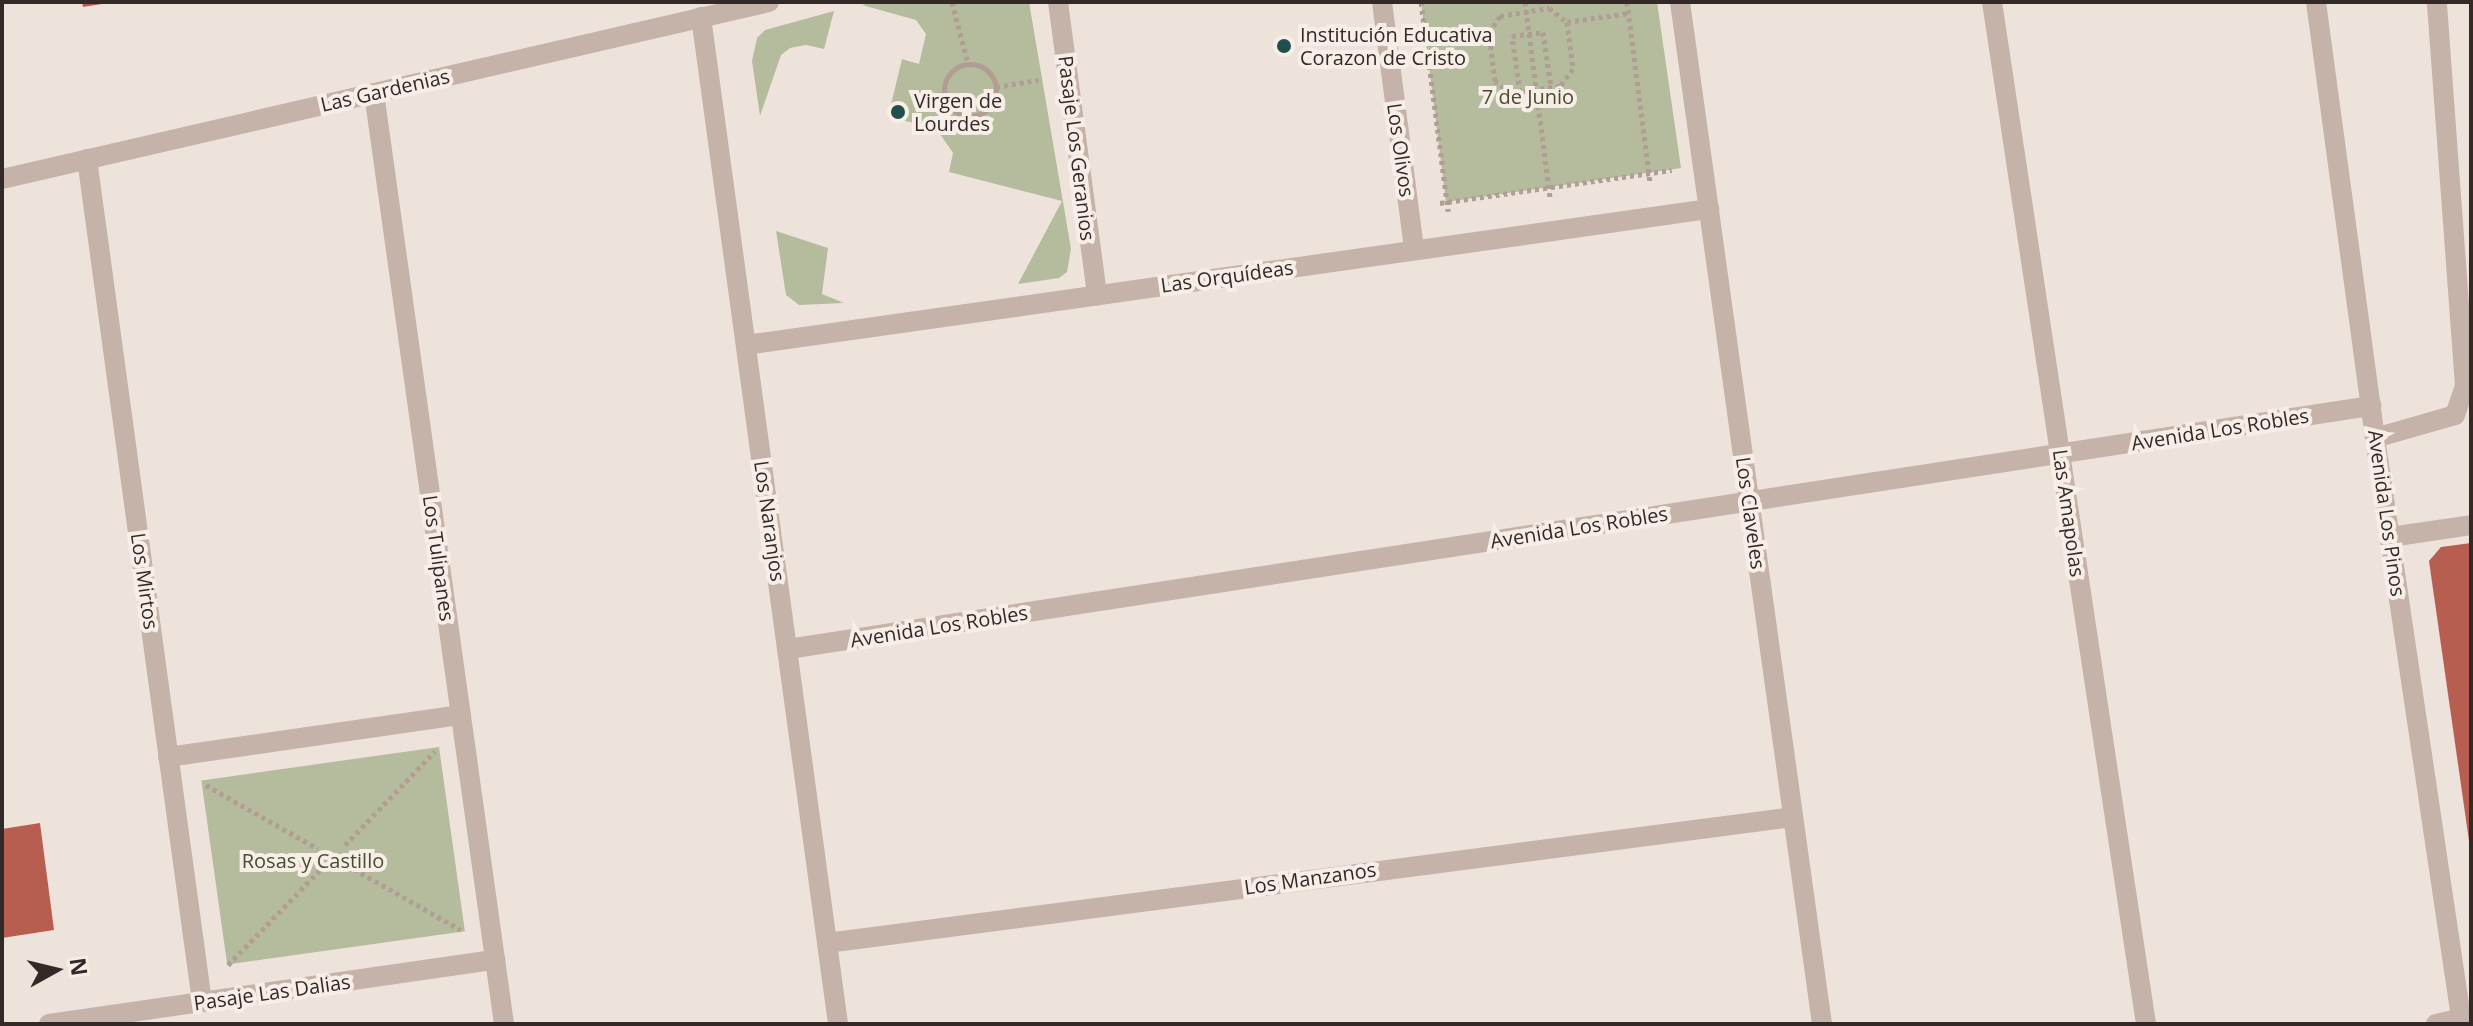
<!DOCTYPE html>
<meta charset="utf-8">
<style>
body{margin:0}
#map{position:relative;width:2473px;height:1026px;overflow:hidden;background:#eee3db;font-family:"Open Sans",sans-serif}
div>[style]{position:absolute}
.green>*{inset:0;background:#b5bc9d;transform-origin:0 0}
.building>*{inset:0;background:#b85e50}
.path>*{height:5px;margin-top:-2.5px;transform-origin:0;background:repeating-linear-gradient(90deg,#b09d93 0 4px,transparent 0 8px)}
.path>.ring{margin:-2.5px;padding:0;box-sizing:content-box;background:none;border:5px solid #b09d93;border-radius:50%}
.minor>*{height:20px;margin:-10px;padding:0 10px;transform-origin:10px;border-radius:10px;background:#c5b3a9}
.dots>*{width:22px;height:22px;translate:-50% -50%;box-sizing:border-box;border:4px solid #f7eee7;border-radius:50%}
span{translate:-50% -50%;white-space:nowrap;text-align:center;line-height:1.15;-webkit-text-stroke:8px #f7eee7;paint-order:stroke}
.poi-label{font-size:20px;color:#332a28}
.left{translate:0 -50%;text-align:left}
.street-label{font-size:20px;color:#332a28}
.park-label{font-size:20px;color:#464e2e}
.frame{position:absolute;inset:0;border:4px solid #332a28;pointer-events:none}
.north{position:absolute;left:16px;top:930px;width:80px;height:80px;-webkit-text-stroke:6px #f7eee7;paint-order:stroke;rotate:82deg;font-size:22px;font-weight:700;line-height:32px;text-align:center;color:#332a28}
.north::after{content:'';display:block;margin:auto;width:28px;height:36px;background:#332a28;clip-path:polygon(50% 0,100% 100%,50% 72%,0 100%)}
</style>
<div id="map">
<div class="green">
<i style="clip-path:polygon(875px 2px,1029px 2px,1071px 249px,1067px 272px,1059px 278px,1018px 284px,1062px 201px,949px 172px,953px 153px,936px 128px,888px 117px,902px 59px,919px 64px,926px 34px,916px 20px,862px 5px)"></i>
<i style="clip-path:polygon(1421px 2px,1657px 2px,1681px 168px,1446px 202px)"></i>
<i style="clip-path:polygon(834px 11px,824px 49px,806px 45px,790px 48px,781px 55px,760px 116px,752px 61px,757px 38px,765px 30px)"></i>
<i style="clip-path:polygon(776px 231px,828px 248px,822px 294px,844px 303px,799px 305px,786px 295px)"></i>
<i style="left:439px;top:747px;width:186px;height:240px;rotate:82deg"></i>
</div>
<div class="building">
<i style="clip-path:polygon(82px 2px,102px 2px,102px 4px,83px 7px)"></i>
<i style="clip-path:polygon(2471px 543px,2471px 841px,2469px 841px,2429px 561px,2441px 547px)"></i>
<i style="clip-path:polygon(40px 823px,54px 930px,2px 938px,2px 829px)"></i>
</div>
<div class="path">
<i style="left:952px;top:2px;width:64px;rotate:75.5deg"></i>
<i style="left:1421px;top:2px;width:211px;rotate:82.6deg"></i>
<i style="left:1525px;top:2px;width:197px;rotate:82.7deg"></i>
<i style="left:1627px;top:2px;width:181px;rotate:82.7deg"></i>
<i style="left:1567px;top:22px;width:63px;rotate:-8.3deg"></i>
<i style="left:1418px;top:43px;width:72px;rotate:-8deg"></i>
<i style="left:1489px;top:33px;width:20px;rotate:-57deg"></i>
<i style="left:1500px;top:16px;width:50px;rotate:-9.3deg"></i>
<i style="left:1549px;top:8px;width:23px;rotate:38deg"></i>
<i style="left:1567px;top:22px;width:47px;rotate:82.7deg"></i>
<i style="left:1573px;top:69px;width:21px;rotate:127deg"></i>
<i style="left:1560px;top:86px;width:50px;rotate:172deg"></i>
<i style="left:1510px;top:93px;width:19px;rotate:-141deg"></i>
<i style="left:1495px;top:81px;width:48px;rotate:-97.1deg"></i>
<i class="ring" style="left:944px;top:64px;width:47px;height:47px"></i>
<i style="left:996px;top:87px;width:43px;rotate:-9.5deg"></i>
<i style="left:1520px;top:92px;width:57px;rotate:-98.1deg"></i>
<i style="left:1512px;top:36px;width:31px;rotate:-7deg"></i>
<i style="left:1543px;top:32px;width:56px;rotate:81.7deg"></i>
<i style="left:916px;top:101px;width:28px;rotate:-8deg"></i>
<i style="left:1440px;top:203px;width:234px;rotate:-8.1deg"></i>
<i style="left:206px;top:785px;width:129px;rotate:29.7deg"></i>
<i style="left:345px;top:845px;width:130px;rotate:-46.2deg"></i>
<i style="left:347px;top:865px;width:131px;rotate:29.7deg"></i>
<i style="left:228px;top:965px;width:135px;rotate:-45.9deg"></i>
</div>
<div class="minor">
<i style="left:1058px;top:2px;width:296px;rotate:82.4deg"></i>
<i style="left:1382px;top:2px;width:249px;rotate:82.6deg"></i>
<i style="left:1680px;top:2px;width:1032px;rotate:82.09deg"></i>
<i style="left:1992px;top:2px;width:1034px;rotate:81.43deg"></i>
<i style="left:2316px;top:2px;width:440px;rotate:82.3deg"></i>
<i style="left:2375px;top:438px;width:592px;rotate:81.56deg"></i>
<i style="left:701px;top:17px;width:1016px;rotate:82.25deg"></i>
<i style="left:374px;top:93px;width:940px;rotate:82.05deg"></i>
<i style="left:87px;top:159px;width:851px;rotate:82.23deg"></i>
<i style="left:2px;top:179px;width:787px;rotate:-12.99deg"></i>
<i style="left:746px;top:345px;width:973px;rotate:-8.04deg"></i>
<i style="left:2375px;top:438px;width:83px;rotate:-16deg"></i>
<i style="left:2455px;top:415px;width:31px;rotate:-71deg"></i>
<i style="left:2465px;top:386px;width:385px;rotate:-94.2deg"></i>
<i style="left:2390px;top:537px;width:82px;rotate:-8.4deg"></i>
<i style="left:788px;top:649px;width:1602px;rotate:-8.73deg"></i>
<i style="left:168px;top:757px;width:296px;rotate:-8.2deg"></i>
<i style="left:827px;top:943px;width:974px;rotate:-7.43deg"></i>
<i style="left:49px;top:1024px;width:451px;rotate:-8.2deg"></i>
<i style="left:2436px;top:1024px;width:36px;rotate:-13deg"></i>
</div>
<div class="dots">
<i style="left:1284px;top:46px;background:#224f4e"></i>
<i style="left:898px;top:112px;background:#224f4e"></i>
</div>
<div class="poi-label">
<span class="left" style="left:1300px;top:46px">Institución Educativa<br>Corazon de Cristo</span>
<span class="left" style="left:914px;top:112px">Virgen de<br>Lourdes</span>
</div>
<div class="street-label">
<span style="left:385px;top:90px;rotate:-13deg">Las Gardenias</span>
<span style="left:1077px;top:148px;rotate:83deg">Pasaje Los Geranios</span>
<span style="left:1401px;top:150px;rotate:82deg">Los Olivos</span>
<span style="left:1227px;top:276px;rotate:-8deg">Las Orquídeas</span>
<span style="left:2220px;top:429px;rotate:-9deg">Avenida Los Robles</span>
<span style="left:1751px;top:513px;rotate:82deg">Los Claveles</span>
<span style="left:2069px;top:513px;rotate:82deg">Las Amapolas</span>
<span style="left:2387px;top:513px;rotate:82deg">Avenida Los Pinos</span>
<span style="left:770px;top:521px;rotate:82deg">Los Naranjos</span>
<span style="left:1579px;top:527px;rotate:-9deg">Avenida Los Robles</span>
<span style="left:439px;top:558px;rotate:82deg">Los Tulipanes</span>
<span style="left:145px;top:581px;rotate:82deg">Los Mirtos</span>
<span style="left:939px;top:626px;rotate:-9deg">Avenida Los Robles</span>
<span style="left:1310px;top:878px;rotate:-8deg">Los Manzanos</span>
<span style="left:272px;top:992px;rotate:-8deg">Pasaje Las Dalias</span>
</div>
<div class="park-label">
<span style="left:1528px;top:96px">7 de Junio</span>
<span style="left:313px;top:860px">Rosas y Castillo</span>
</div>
<div class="frame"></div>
<div class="north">N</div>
</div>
